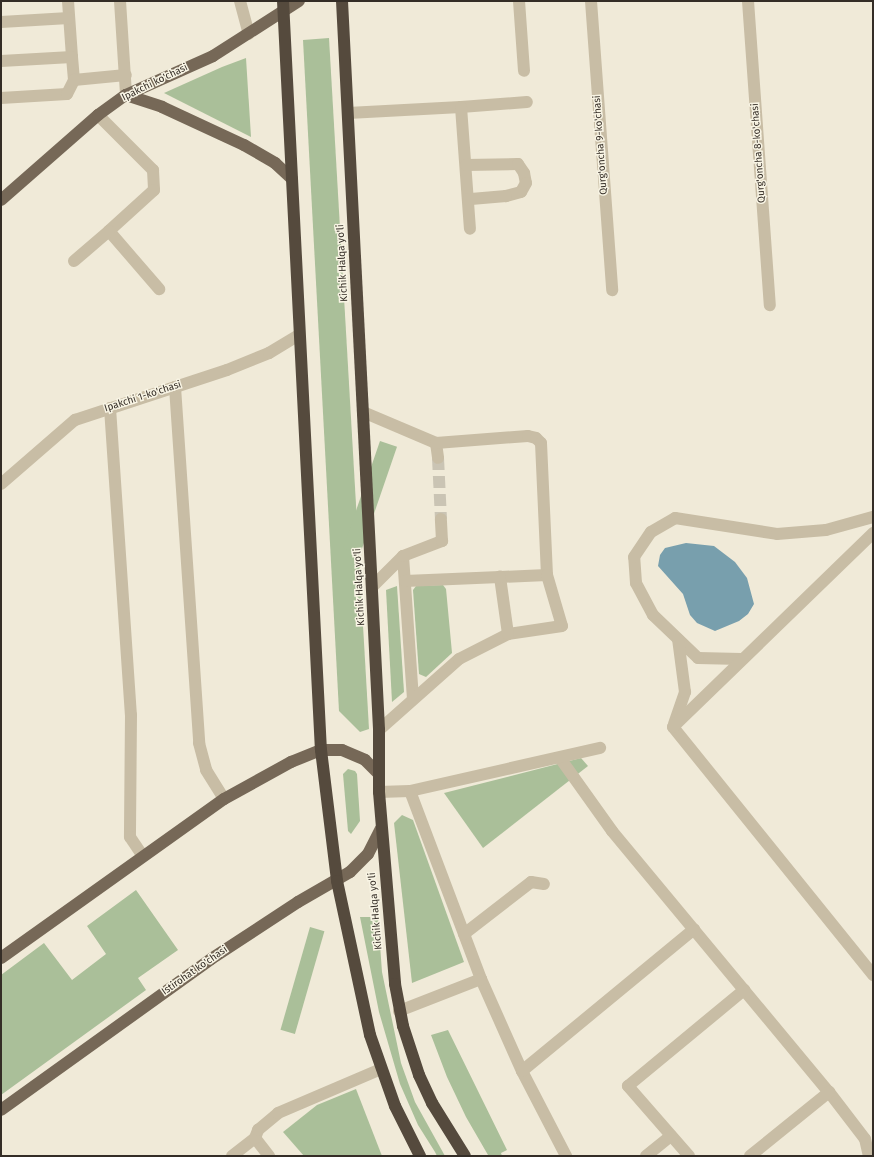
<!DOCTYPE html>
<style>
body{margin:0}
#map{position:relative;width:874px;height:1157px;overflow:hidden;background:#f0ead8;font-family:"Fira Sans",sans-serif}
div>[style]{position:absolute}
.green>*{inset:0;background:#aabf99;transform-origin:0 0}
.water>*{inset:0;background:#789fad}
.minor-tunnel>*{height:12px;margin-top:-6px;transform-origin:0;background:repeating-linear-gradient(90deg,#cac4b4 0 12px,transparent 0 18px)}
.minor>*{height:12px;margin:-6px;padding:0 6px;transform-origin:6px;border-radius:6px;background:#c8bda5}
.major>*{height:12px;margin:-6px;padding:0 6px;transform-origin:6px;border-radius:6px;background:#766857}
.highway>*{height:12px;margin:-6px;padding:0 6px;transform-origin:6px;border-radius:6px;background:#554a3d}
span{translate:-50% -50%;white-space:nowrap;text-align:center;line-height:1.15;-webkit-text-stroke:3px #f8f4e4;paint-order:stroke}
.street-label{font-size:10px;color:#342d26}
.frame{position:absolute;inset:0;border:2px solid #342d26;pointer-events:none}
</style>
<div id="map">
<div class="green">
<i style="clip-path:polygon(329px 38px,369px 729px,360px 732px,339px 711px,303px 40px)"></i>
<i style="clip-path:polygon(246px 58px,251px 137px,164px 93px,222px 67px)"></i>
<i style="left:380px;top:441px;width:18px;height:113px;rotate:19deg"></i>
<i style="clip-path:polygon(443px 585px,446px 589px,452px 653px,426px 677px,419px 674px,413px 590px,416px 586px)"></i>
<i style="clip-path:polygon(397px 586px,404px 692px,392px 702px,386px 590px)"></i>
<i style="clip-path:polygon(581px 758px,588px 766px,483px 848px,444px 793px)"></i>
<i style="clip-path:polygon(348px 769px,355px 771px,357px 774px,360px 821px,351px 834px,348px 831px,343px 774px)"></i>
<i style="clip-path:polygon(402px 815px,413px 820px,464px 962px,412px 983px,394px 823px)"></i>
<i style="clip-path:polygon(136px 890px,178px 950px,138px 978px,146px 990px,1px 1095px,1px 975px,44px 943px,72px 980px,106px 954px,87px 926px)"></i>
<i style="clip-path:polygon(360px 917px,378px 917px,382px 972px,401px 1063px,415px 1102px,445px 1156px,437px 1156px,435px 1152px,418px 1125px,400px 1084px,379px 1012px)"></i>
<i style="left:310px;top:927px;width:15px;height:107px;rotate:16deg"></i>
<i style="clip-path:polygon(448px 1030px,507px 1150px,501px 1153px,502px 1156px,488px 1155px,466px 1117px,447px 1077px,431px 1035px)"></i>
<i style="clip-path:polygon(356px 1089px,382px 1156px,304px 1156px,283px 1132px,317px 1105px)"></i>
</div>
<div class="water">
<i style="clip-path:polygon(686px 543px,714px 546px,735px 562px,747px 578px,754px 604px,748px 614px,739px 621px,715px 631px,697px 623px,690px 615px,683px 594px,658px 566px,660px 555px,665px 548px)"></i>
</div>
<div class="minor-tunnel">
<i style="left:438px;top:458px;width:61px;rotate:87.2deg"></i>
</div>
<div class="minor">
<i style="left:68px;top:1px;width:56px;rotate:85.9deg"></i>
<i style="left:120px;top:1px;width:94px;rotate:86.3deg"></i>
<i style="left:240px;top:1px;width:34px;rotate:75deg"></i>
<i style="left:519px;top:1px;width:70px;rotate:85.9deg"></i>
<i style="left:591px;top:1px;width:290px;rotate:85.8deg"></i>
<i style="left:748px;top:1px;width:305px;rotate:85.9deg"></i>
<i style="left:1px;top:22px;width:68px;rotate:-3.4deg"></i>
<i style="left:1px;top:61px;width:71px;rotate:-3.2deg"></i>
<i style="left:72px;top:57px;width:23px;rotate:85deg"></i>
<i style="left:74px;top:80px;width:52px;rotate:-5.5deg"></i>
<i style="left:1px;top:98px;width:66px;rotate:-3.5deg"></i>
<i style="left:67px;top:94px;width:16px;rotate:-63deg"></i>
<i style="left:461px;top:107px;width:66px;rotate:-4.3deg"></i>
<i style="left:348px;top:113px;width:113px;rotate:-3deg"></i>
<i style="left:461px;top:107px;width:122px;rotate:85.8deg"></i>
<i style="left:98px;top:115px;width:78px;rotate:45deg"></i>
<i style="left:153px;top:170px;width:20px;rotate:87deg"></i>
<i style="left:154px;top:190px;width:61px;rotate:137.7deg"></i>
<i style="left:109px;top:231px;width:77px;rotate:49.2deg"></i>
<i style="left:466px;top:165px;width:52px;rotate:-1.1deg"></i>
<i style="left:518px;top:164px;width:11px;rotate:56deg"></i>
<i style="left:524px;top:173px;width:10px;rotate:79deg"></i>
<i style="left:526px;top:183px;width:10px;rotate:119deg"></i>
<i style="left:521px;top:192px;width:16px;rotate:165deg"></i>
<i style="left:506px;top:196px;width:38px;rotate:175deg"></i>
<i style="left:74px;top:261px;width:46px;rotate:-40.6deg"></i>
<i style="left:175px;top:387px;width:357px;rotate:86.1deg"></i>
<i style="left:199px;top:743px;width:28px;rotate:75deg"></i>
<i style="left:206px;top:770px;width:34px;rotate:58deg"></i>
<i style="left:110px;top:408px;width:308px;rotate:86.1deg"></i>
<i style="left:131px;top:715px;width:122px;rotate:90.5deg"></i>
<i style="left:130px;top:837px;width:23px;rotate:56deg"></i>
<i style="left:363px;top:412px;width:79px;rotate:23deg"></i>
<i style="left:436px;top:443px;width:15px;rotate:82deg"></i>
<i style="left:436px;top:443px;width:92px;rotate:-4.4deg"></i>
<i style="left:528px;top:436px;width:8px;rotate:14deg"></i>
<i style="left:536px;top:438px;width:7px;rotate:45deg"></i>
<i style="left:541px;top:443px;width:132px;rotate:87.4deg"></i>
<i style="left:1px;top:484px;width:98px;rotate:-40.9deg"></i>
<i style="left:75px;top:420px;width:160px;rotate:-18.2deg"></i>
<i style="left:227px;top:370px;width:45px;rotate:-22deg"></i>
<i style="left:269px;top:353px;width:35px;rotate:-31deg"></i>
<i style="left:403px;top:556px;width:143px;rotate:86deg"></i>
<i style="left:500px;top:577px;width:47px;rotate:-2.4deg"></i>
<i style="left:547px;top:575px;width:53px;rotate:73.6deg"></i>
<i style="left:562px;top:626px;width:55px;rotate:171.6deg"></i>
<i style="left:372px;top:587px;width:44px;rotate:-45deg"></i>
<i style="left:403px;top:556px;width:42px;rotate:-21deg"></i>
<i style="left:442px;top:541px;width:22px;rotate:-93deg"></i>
<i style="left:741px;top:659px;width:43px;rotate:-178.7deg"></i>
<i style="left:698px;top:658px;width:62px;rotate:-136.3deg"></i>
<i style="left:653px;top:615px;width:36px;rotate:-118deg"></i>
<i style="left:636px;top:583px;width:26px;rotate:-94deg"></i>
<i style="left:634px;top:557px;width:30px;rotate:-56deg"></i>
<i style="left:651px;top:532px;width:28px;rotate:-30deg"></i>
<i style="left:675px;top:518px;width:103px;rotate:8.9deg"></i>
<i style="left:777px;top:534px;width:49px;rotate:-4.7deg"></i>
<i style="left:826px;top:530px;width:49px;rotate:-15.5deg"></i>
<i style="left:674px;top:724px;width:34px;rotate:-71deg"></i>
<i style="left:685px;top:692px;width:53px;rotate:-97.5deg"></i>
<i style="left:673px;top:727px;width:319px;rotate:51.1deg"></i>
<i style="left:673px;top:727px;width:279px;rotate:-44.1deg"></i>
<i style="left:379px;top:730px;width:107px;rotate:-41.6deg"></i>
<i style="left:459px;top:659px;width:55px;rotate:-27deg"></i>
<i style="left:508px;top:634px;width:58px;rotate:-98deg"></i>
<i style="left:500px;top:577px;width:95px;rotate:177.6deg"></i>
<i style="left:560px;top:758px;width:90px;rotate:54.5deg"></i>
<i style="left:612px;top:831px;width:339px;rotate:50.3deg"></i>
<i style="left:829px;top:1092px;width:59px;rotate:52.5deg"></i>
<i style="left:865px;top:1139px;width:17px;rotate:77deg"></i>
<i style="left:410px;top:791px;width:195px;rotate:-12.8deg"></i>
<i style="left:379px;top:792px;width:31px;rotate:-2deg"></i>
<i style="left:410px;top:791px;width:201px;rotate:69.3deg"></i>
<i style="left:481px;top:979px;width:101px;rotate:66deg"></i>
<i style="left:522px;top:1071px;width:96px;rotate:62.6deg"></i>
<i style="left:464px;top:934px;width:85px;rotate:-37.8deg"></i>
<i style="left:531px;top:882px;width:13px;rotate:9deg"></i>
<i style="left:399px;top:1011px;width:88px;rotate:-21.3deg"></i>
<i style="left:522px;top:1071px;width:223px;rotate:-39.5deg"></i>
<i style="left:255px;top:1138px;width:23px;rotate:52deg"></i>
<i style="left:232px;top:1156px;width:29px;rotate:-38deg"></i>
<i style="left:255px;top:1138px;width:9px;rotate:-69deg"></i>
<i style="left:258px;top:1130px;width:26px;rotate:-40deg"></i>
<i style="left:278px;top:1113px;width:112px;rotate:-23.1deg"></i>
<i style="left:646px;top:1156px;width:32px;rotate:-39deg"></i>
<i style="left:689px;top:1156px;width:93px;rotate:-131.1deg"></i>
<i style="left:628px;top:1086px;width:151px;rotate:-39.6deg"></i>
<i style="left:750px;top:1156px;width:102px;rotate:-39deg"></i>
</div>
<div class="major">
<i style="left:126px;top:95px;width:38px;rotate:18deg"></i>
<i style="left:162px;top:107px;width:90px;rotate:24.9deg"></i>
<i style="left:244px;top:145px;width:36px;rotate:30deg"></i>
<i style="left:275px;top:163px;width:23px;rotate:43deg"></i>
<i style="left:1px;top:200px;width:129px;rotate:-41.2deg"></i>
<i style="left:98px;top:115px;width:34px;rotate:-36deg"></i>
<i style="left:126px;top:95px;width:95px;rotate:-24.1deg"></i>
<i style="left:213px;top:56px;width:102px;rotate:-32.6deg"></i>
<i style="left:1px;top:958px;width:274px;rotate:-35.5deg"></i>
<i style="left:224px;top:799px;width:77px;rotate:-28.9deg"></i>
<i style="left:291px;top:762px;width:32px;rotate:-22deg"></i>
<i style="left:321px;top:750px;width:21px"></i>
<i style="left:342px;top:750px;width:25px;rotate:23deg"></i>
<i style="left:365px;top:760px;width:18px;rotate:45deg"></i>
<i style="left:1px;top:1110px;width:259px;rotate:-35.7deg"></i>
<i style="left:211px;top:959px;width:104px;rotate:-33.2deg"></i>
<i style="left:298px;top:902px;width:60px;rotate:-30deg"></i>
<i style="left:350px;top:872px;width:25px;rotate:-45deg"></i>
<i style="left:368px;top:854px;width:28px;rotate:-63deg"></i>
</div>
<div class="highway">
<i style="left:283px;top:1px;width:750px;rotate:87.1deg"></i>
<i style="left:321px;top:750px;width:132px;rotate:83deg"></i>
<i style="left:337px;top:881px;width:157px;rotate:77.9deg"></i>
<i style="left:370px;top:1035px;width:75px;rotate:70.6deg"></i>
<i style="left:395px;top:1106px;width:56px;rotate:63.4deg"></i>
<i style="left:342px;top:1px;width:730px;rotate:87.09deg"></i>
<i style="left:379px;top:730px;width:62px;rotate:90deg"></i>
<i style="left:379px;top:792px;width:193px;rotate:85.2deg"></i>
<i style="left:395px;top:984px;width:43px;rotate:79.2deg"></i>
<i style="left:403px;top:1026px;width:52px;rotate:71.9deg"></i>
<i style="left:419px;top:1075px;width:31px;rotate:65deg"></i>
<i style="left:432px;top:1103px;width:62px;rotate:58.1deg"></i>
</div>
<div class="street-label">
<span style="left:155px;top:83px;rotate:-26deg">Ipakchi ko'chasi</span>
<span style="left:601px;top:145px;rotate:-94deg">Qurg'oncha 9-ko'chasi</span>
<span style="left:759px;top:153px;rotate:-94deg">Qurg'oncha 8-ko'chasi</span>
<span style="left:343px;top:263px;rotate:-93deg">Kichik Halqa yo'li</span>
<span style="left:143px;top:397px;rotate:-18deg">Ipakchi 1-ko'chasi</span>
<span style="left:360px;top:587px;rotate:-93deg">Kichik Halqa yo'li</span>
<span style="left:376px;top:911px;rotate:-95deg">Kichik Halqa yo'li</span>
<span style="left:195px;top:971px;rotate:-35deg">Istirohat ko'chasi</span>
</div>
<div class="frame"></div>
</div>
